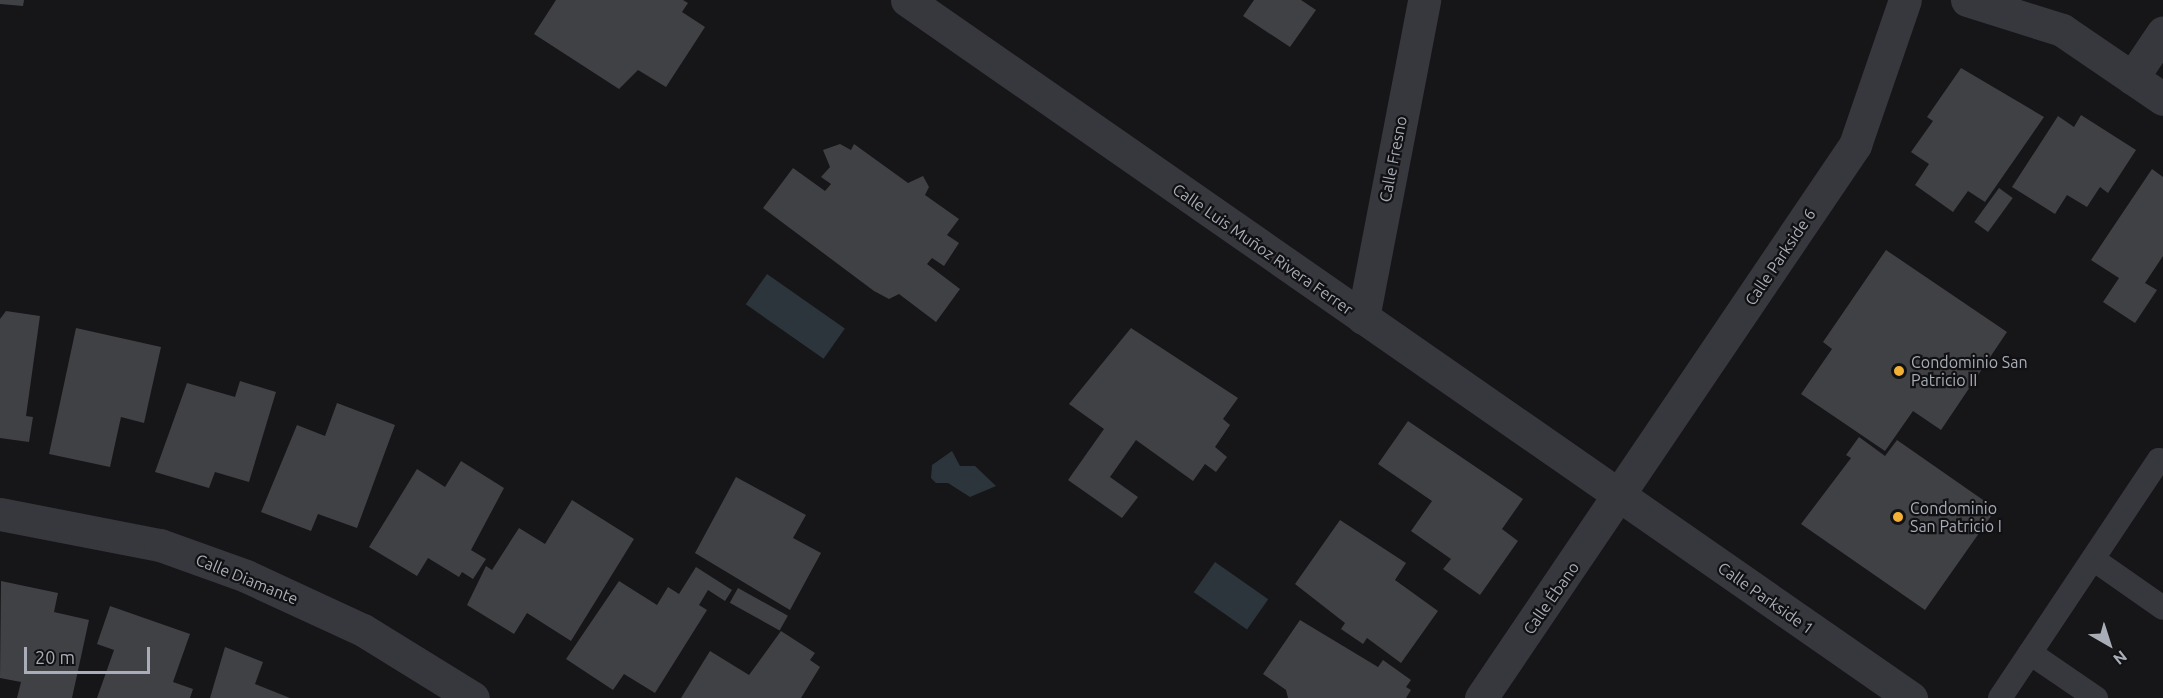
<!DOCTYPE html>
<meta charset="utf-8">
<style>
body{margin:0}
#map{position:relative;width:2163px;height:698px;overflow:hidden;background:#161618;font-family:Ubuntu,sans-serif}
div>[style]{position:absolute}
.water>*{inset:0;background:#2c353c;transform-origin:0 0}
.building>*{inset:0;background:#404145;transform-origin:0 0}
.service>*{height:24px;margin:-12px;padding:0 12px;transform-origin:12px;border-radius:12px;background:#37383d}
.minor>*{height:33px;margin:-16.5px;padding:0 16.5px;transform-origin:16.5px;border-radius:16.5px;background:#37383d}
.dots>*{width:16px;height:16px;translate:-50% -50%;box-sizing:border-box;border:3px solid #111113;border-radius:50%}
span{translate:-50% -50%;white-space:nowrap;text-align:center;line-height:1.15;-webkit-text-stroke:4.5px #111113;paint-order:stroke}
.street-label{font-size:16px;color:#a8adb8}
.poi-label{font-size:16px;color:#a8adb8}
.left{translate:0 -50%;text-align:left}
.north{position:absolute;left:2079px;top:614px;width:60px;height:60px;-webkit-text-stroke:4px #111113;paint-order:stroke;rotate:141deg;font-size:16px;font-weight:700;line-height:24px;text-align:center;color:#a8adb8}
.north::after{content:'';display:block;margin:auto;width:21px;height:27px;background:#a8adb8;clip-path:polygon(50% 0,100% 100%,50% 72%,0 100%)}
.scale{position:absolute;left:24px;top:647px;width:126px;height:27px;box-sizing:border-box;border:3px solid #a8adb8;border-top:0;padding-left:8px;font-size:18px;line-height:21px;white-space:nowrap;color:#a8adb8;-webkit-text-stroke:4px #111113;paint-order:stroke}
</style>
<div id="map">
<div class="water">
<i style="left:767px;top:274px;width:95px;height:37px;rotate:35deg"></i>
<i style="clip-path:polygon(952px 451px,960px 466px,975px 466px,996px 486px,970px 497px,948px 483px,936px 483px,931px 478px,932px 465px)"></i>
<i style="left:1215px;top:562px;width:65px;height:37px;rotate:35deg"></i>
</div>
<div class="building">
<i style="clip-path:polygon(0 0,24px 0,23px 6px,0 4px)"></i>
<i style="clip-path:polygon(556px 0,683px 0,688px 3px,682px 12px,705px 27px,666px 87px,638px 70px,619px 89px,534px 34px)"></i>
<i style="clip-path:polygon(1254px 0,1301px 0,1316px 10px,1290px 47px,1243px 16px)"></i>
<i style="clip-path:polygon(1961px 68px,2044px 117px,1985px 202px,1968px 191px,1953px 212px,1915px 185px,1929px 164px,1911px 152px,1933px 121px,1927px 117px)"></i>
<i style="clip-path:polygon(2081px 115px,2136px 150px,2108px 193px,2100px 187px,2087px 207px,2067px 195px,2055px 214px,2012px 187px,2058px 116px,2074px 127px)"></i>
<i style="clip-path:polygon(840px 144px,851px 150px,854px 144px,908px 183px,923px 176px,929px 187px,925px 195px,959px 219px,947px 235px,959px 243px,944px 266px,932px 258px,927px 264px,960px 289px,936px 322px,899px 294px,889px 299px,874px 291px,763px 208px,793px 168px,825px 191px,831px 184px,821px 177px,830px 167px,823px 150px)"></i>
<i style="clip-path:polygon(2152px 169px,2163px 177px,2163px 256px,2145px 283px,2157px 290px,2135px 323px,2103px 302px,2119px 278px,2091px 260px)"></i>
<i style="left:1999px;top:188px;width:17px;height:42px;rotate:36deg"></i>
<i style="clip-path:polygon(1886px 250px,2007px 332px,1941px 430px,1913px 411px,1885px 451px,1801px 394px,1832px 349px,1823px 342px)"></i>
<i style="clip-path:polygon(6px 311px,40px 316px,26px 416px,33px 417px,29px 442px,0 438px,0 319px)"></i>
<i style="clip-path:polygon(76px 328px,161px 347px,144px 423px,121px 417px,110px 467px,49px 454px)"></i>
<i style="clip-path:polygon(1131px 328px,1238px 398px,1223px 419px,1230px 425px,1215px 447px,1227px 457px,1216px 472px,1205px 464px,1193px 481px,1136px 440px,1110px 477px,1138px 497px,1122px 518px,1068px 480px,1104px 429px,1069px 404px)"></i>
<i style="clip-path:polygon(240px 381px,276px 392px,249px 482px,215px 472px,209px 488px,155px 472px,187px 383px,235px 397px)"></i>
<i style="clip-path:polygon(337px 403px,395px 425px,357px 528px,318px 514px,311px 531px,261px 512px,297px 425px,325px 436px)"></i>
<i style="clip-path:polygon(1408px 421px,1523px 499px,1502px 529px,1518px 541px,1480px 595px,1443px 569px,1451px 559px,1411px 531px,1432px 501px,1378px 464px)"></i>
<i style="clip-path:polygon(1859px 437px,1885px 456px,1897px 440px,1996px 509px,1925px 610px,1801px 524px,1851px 458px,1846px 455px)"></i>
<i style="clip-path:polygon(461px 461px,504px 488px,471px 550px,486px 559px,473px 579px,462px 572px,459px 577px,428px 558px,417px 576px,369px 547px,417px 469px,445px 487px)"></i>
<i style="clip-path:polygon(736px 477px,806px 515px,793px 538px,821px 553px,790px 610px,695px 553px)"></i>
<i style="clip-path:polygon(572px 500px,634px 539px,571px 641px,527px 613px,514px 634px,467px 605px,486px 566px,492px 570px,519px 528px,545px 544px)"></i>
<i style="clip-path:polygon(1340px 520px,1406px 563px,1395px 580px,1438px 611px,1401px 663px,1367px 638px,1363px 644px,1341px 629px,1345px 623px,1295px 584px)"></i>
<i style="clip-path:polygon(696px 567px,732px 590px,725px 601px,708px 590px,699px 605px,707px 610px,655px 693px,624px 674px,613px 690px,566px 659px,619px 581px,657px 605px,668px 587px,679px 594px)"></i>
<i style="clip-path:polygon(1px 581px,58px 593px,54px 612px,89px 620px,72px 698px,17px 698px,21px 682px,0 678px)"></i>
<i style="left:738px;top:588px;width:57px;height:17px;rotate:29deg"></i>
<i style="clip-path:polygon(110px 606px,190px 634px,173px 682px,193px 689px,190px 698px,97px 698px,114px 650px,97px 644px)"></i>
<i style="clip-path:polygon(1300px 620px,1378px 667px,1383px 660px,1411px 680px,1406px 687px,1411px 690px,1406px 698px,1288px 698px,1286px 690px,1263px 674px)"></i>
<i style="clip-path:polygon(781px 631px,815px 653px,810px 660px,820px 667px,801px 698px,681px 698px,710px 651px,749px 675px)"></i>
<i style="clip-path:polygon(225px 647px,263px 662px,255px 684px,290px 698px,210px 698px)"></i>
</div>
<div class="service">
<i style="left:2093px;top:559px;width:85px;rotate:35deg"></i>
<i style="left:2030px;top:653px;width:80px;rotate:34.3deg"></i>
<i style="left:2000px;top:698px;width:286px;rotate:-56.3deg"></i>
<i style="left:2159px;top:460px;width:4px;rotate:27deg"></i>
</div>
<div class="minor">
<i style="left:907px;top:0;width:1223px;rotate:34.81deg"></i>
<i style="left:1967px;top:0;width:100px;rotate:17.5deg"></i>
<i style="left:2062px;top:30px;width:122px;rotate:34.3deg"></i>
<i style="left:2132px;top:78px;width:55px;rotate:-56deg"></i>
<i style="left:1363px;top:318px;width:324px;rotate:-79.1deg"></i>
<i style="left:0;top:514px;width:163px;rotate:11deg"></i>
<i style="left:160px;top:545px;width:91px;rotate:19.8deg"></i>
<i style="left:246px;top:576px;width:129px;rotate:24.8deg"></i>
<i style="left:363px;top:630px;width:129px;rotate:31.7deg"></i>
<i style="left:1481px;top:698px;width:668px;rotate:-55.93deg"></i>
<i style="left:1855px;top:145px;width:153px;rotate:-71deg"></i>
</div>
<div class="dots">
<i style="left:1899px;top:371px;background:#f2b134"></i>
<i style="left:1898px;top:517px;background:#f2b134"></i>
</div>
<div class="street-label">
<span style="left:1393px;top:159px;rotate:-79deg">Calle Fresno</span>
<span style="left:1263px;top:249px;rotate:35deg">Calle Luis Muñoz Rivera Ferrer</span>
<span style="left:1780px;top:257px;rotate:-56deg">Calle Parkside 6</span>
<span style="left:247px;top:579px;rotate:22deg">Calle Diamante</span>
<span style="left:1551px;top:598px;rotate:-55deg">Calle Ébano</span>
<span style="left:1766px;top:598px;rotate:35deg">Calle Parkside 1</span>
</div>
<div class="poi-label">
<span class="left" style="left:1911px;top:371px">Condominio San<br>Patricio II</span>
<span class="left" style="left:1910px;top:517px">Condominio<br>San Patricio I</span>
</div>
<div class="north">N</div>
<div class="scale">20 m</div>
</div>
